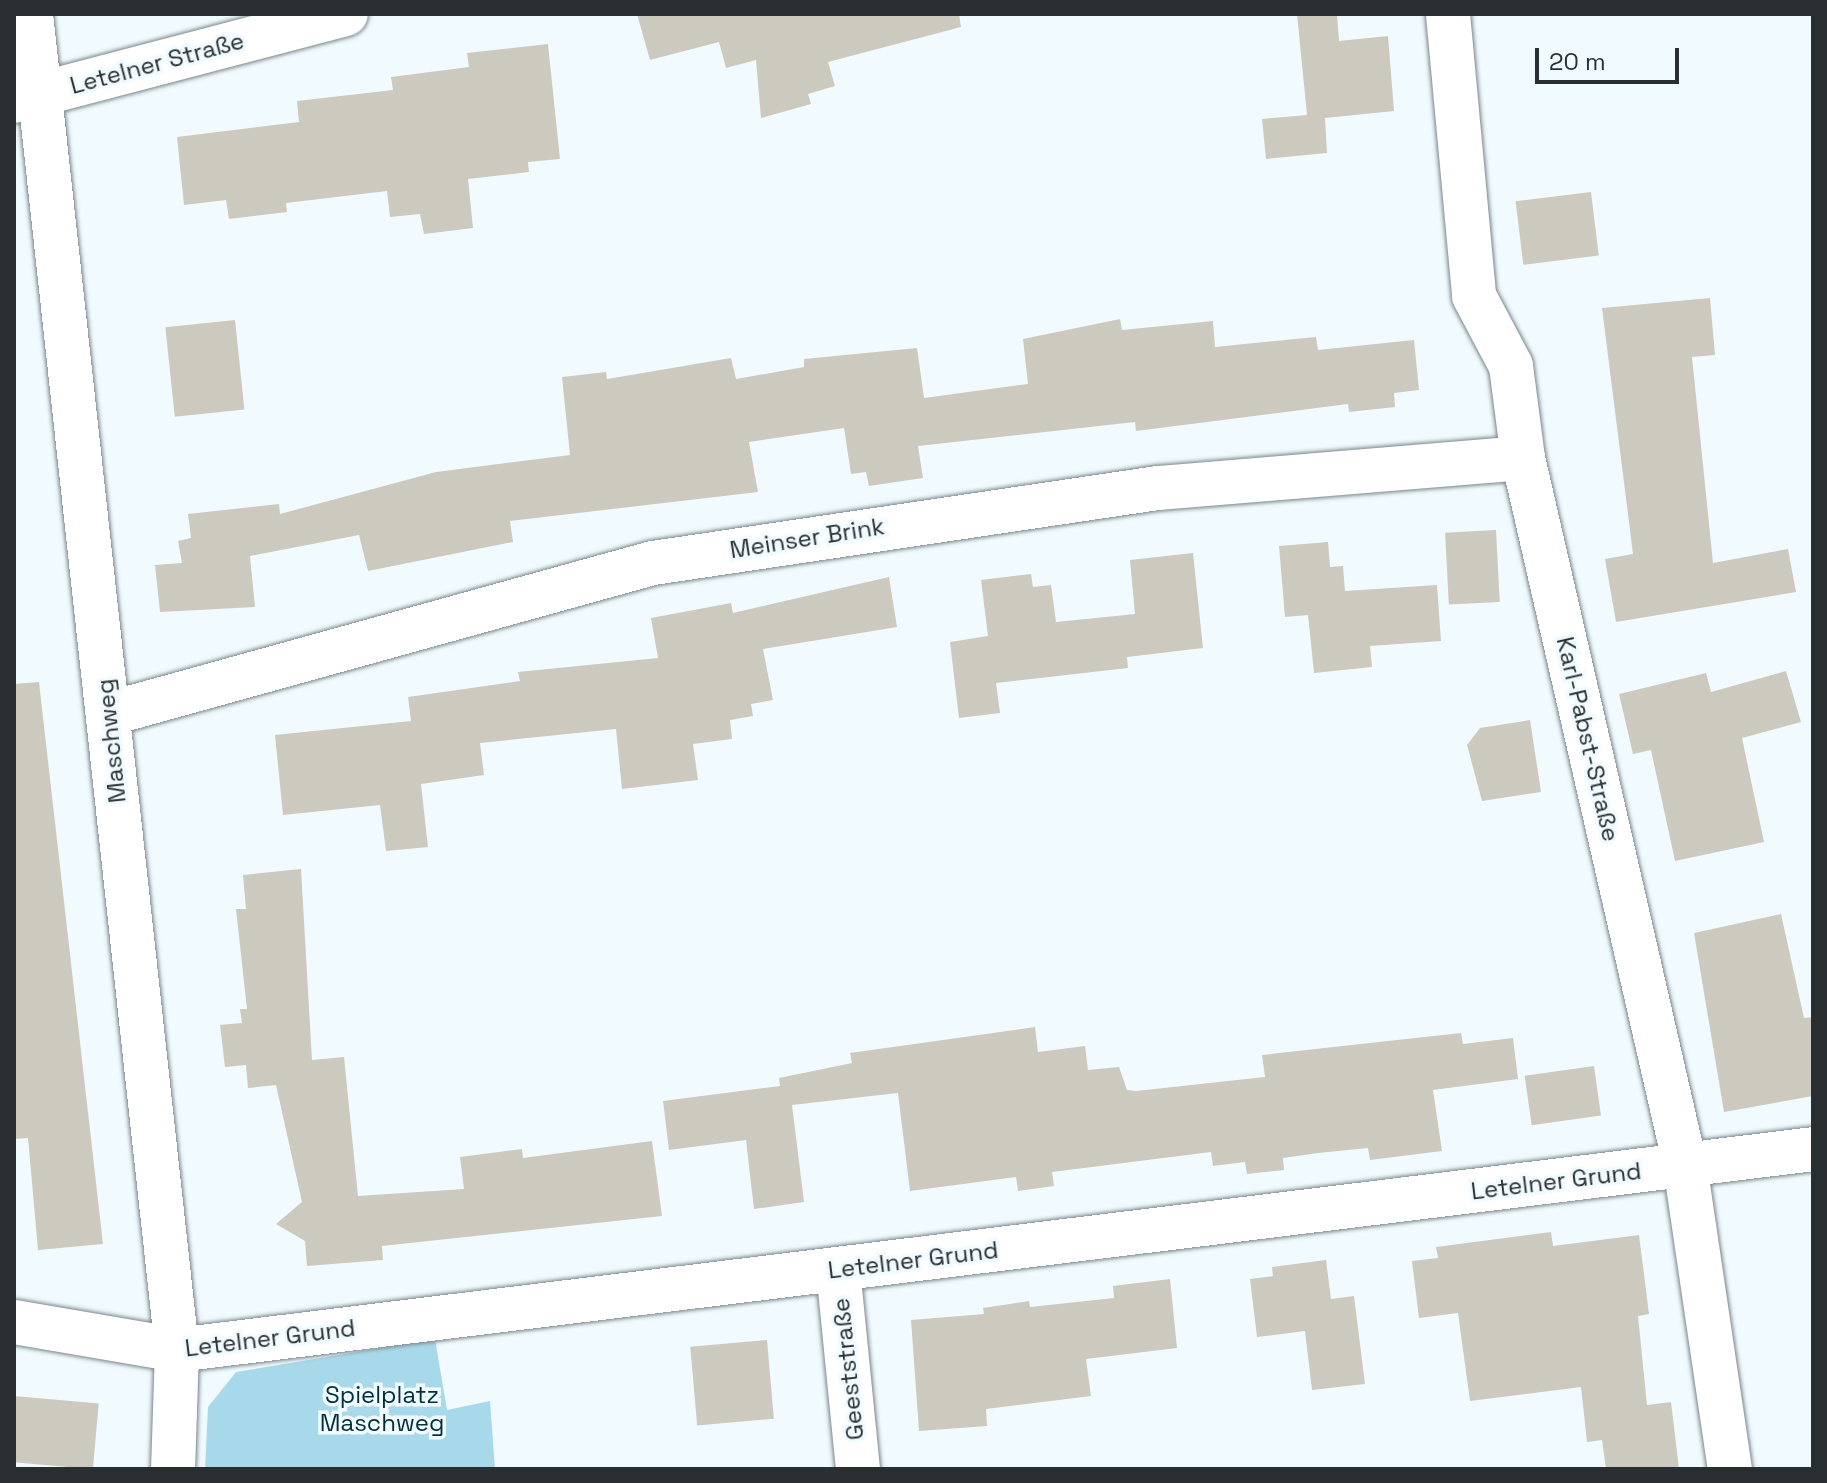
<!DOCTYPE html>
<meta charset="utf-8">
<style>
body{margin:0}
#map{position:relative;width:1827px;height:1483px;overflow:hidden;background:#f1fbff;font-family:"Space Grotesk",sans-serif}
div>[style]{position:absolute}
.green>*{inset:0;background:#a8d9ea}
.building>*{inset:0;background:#ccc9be;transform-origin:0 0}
.roads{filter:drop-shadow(0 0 2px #7b868a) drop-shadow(0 0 2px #7b868a)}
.street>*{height:44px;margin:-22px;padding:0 22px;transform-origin:22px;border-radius:22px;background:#fff}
span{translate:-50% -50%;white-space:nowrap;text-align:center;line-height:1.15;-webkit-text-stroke:7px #f1fbff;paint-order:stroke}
.street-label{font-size:24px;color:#292e30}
.park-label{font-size:24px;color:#002f3c}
.frame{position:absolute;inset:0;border:16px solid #292e30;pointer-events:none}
.scale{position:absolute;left:1535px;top:48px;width:144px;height:36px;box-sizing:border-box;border:4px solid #292e30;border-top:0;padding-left:10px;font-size:24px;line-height:28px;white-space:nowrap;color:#292e30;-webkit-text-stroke:6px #f1fbff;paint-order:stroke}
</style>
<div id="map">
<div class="green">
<i style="clip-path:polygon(435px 1339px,447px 1410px,490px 1401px,495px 1469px,205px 1469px,208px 1407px,236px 1372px)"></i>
</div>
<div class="building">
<i style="clip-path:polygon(637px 14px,959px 14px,961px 27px,828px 62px,835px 86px,808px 94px,811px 104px,761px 118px,756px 60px,726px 68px,719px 42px,650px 60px)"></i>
<i style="clip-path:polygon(1297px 14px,1337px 14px,1339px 41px,1388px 36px,1394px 111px,1325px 118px,1327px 153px,1266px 159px,1262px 119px,1307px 115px)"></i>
<i style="clip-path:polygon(548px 44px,560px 159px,528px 162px,529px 172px,468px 179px,473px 228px,424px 234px,420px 214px,390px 217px,387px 191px,286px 203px,287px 212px,229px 219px,226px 200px,184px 205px,177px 137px,299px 122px,297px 101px,393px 90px,391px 77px,469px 67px,467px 53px)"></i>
<i style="left:1591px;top:192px;width:64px;height:76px;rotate:83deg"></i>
<i style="clip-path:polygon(1710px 298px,1715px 355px,1692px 357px,1713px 563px,1788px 549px,1796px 592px,1616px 622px,1605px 559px,1633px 554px,1602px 308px)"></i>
<i style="clip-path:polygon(1120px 319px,1122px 330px,1213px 321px,1215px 347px,1316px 337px,1318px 350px,1414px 340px,1419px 390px,1394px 393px,1395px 407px,1349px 412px,1348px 404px,1136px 431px,1135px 422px,918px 446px,923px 478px,869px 486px,866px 472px,851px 474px,844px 428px,749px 442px,758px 492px,510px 521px,513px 542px,368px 571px,359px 535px,250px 556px,255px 607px,160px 612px,155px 565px,182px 563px,178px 541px,191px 538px,188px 514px,279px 504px,280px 514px,436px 472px,570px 455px,562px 377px,606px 372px,607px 379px,731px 358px,736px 379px,804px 367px,804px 359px,917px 348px,924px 398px,1028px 384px,1023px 339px)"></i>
<i style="left:235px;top:320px;width:90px;height:70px;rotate:84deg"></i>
<i style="left:1496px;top:530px;width:72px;height:51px;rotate:87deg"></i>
<i style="clip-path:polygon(1328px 542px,1330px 567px,1343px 566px,1345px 591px,1437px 585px,1441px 641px,1370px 646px,1372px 667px,1314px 673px,1308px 615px,1285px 617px,1279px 546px)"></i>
<i style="clip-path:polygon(1193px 553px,1203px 648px,1127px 657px,1128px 668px,996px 683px,1000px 713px,959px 718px,950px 642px,988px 636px,981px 580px,1031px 574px,1033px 587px,1051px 585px,1056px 622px,1135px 614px,1130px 560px)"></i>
<i style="clip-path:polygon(889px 577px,897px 627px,763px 649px,773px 700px,751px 704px,753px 716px,730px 720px,732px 739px,693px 744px,698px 780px,622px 789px,616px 729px,480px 743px,484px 775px,421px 784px,428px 847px,386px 851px,380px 805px,283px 815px,275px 735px,411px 721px,408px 697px,520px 681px,518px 672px,658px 658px,651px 618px,731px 603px,733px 613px)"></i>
<i style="clip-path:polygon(1786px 671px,1801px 722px,1742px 738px,1764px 842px,1675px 861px,1651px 750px,1633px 754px,1619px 694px,1706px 673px,1711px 692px)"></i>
<i style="clip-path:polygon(39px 682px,103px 1244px,38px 1250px,28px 1138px,14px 1139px,14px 684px)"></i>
<i style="clip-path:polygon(1530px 720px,1541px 792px,1482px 801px,1467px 745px,1480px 728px)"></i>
<i style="clip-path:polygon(301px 869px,312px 1060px,344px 1057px,358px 1196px,464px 1189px,460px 1157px,522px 1149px,523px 1158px,652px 1141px,662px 1216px,382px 1246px,383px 1260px,307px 1266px,305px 1241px,276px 1224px,302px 1202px,276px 1085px,248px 1088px,246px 1065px,225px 1067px,220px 1025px,242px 1023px,240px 1009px,247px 1009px,236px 909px,246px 909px,243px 875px)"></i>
<i style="clip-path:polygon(1781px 914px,1804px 1018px,1813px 1017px,1813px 1096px,1724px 1112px,1694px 933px)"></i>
<i style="clip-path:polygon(1035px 1027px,1038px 1052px,1085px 1046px,1088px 1070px,1119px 1067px,1127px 1090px,1136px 1091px,1265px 1077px,1262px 1055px,1461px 1033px,1463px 1044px,1513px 1038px,1518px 1079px,1433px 1090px,1442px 1151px,1370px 1160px,1368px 1148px,1318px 1153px,1283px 1158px,1284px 1170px,1247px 1174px,1245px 1162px,1213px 1166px,1211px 1152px,1052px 1172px,1054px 1186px,1018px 1191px,1016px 1177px,910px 1191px,898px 1093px,792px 1105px,804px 1202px,754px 1209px,746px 1140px,669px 1150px,663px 1101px,780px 1086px,779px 1078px,852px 1063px,850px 1053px)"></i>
<i style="left:1594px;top:1066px;width:50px;height:70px;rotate:82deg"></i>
<i style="clip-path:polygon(1551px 1232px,1553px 1246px,1639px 1235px,1649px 1314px,1638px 1316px,1647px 1405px,1671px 1402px,1679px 1469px,1606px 1469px,1602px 1440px,1587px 1442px,1581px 1387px,1470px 1401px,1458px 1313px,1419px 1318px,1412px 1261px,1438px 1258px,1436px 1247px)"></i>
<i style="clip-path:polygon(1326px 1260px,1331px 1299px,1354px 1296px,1365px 1384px,1312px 1390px,1305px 1331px,1257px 1337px,1250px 1279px,1273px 1276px,1272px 1267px)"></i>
<i style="clip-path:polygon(1170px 1279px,1177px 1348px,1086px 1359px,1091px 1396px,986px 1409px,987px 1426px,919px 1431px,911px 1320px,984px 1314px,983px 1308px,1029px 1301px,1030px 1307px,1114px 1298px,1113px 1286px)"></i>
<i style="left:767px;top:1340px;width:79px;height:77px;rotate:85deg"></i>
<i style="left:14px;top:1396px;width:85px;height:66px;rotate:5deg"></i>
</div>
<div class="roads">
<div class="street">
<i style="left:31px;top:14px;width:1344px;rotate:83.76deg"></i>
<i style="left:177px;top:1350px;width:119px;rotate:91.9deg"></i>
<i style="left:1448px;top:14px;width:283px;rotate:84.7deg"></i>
<i style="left:1474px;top:296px;width:79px;rotate:62.1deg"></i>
<i style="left:1511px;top:366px;width:93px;rotate:82.6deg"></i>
<i style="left:1523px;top:458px;width:725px;rotate:77.09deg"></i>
<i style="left:1685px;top:1165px;width:307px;rotate:81.6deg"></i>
<i style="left:14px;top:101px;width:343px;rotate:-14.7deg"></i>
<i style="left:108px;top:714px;width:566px;rotate:-15.49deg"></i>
<i style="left:653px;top:563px;width:511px;rotate:-8.45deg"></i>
<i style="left:1158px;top:488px;width:366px;rotate:-4.7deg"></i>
<i style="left:838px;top:1269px;width:201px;rotate:84.3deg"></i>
<i style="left:14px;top:1322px;width:165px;rotate:9.7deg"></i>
<i style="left:177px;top:1350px;width:1648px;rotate:-7deg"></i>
</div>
</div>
<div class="street-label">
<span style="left:157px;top:63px;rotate:-15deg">Letelner Straße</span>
<span style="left:807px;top:538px;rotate:-9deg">Meinser Brink</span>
<span style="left:1588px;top:739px;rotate:77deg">Karl-Pabst-Straße</span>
<span style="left:111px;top:741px;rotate:-96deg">Maschweg</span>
<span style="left:1556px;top:1181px;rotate:-7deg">Letelner Grund</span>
<span style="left:913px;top:1260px;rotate:-7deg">Letelner Grund</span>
<span style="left:270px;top:1338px;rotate:-7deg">Letelner Grund</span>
<span style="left:848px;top:1369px;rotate:-96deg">Geeststraße</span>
</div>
<div class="park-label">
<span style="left:382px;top:1409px">Spielplatz<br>Maschweg</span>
</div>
<div class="frame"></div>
<div class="scale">20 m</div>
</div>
